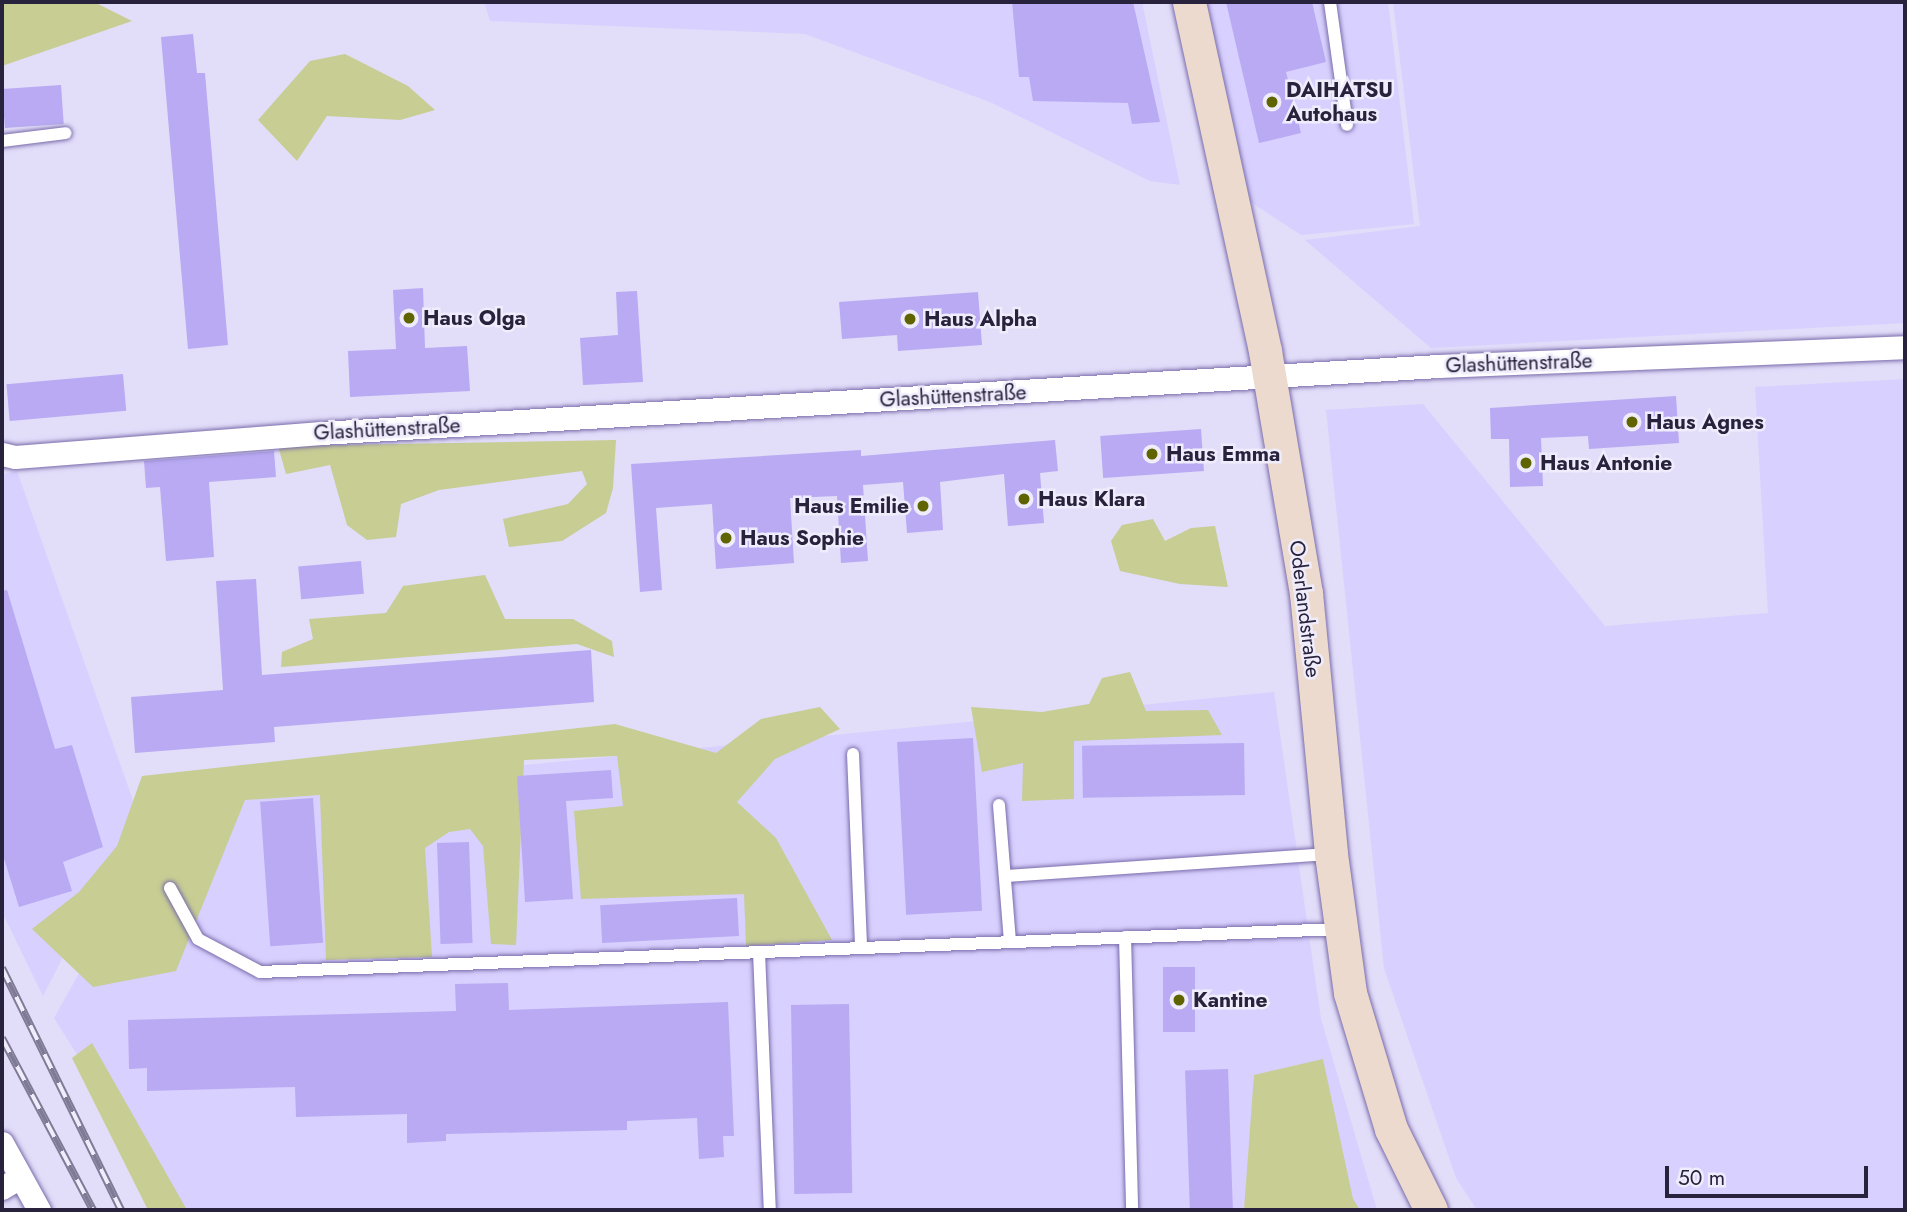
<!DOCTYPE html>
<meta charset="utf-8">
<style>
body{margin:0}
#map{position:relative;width:1907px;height:1212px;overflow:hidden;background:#e2ddf9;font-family:Jost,sans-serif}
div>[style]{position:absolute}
.built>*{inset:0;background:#d8d0fe}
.green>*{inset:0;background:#c7cd93}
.building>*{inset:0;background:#b9aaf3;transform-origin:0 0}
.roads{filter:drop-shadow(0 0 2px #7a6cab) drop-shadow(0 0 2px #7a6cab)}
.lane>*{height:12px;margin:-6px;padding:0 6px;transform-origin:6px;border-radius:6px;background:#fff}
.street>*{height:23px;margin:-11.5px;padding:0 11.5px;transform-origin:11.5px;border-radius:11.5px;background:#fff}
.secondary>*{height:33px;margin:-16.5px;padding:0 16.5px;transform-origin:16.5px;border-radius:16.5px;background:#eddace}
.rail>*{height:8px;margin-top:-4px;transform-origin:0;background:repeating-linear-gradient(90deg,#efecfb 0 16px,#7f7a95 0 32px);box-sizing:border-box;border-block:2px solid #7f7a95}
.dots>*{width:19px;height:19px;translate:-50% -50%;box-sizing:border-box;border:4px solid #efecfb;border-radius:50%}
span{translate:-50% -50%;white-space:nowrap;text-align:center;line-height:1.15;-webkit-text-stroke:5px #efecfb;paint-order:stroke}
.poi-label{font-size:21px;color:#28223d;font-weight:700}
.left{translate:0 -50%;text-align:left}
.right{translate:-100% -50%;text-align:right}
.street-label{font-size:21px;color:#28223d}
.frame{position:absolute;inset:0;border:4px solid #28223d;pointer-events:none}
.scale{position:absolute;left:1665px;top:1166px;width:203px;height:32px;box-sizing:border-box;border:4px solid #28223d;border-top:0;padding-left:9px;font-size:21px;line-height:24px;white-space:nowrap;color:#28223d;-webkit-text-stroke:5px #efecfb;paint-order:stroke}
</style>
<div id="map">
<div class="built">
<i style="clip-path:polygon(484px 2px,1142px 2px,1180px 185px,1150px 181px,990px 102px,805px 34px,490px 21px)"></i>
<i style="clip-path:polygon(1204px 2px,1388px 2px,1414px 224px,1301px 235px,1243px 197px)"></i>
<i style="clip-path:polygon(1393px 2px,1905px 2px,1905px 323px,1431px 348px,1305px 240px,1420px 226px)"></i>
<i style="clip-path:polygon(1905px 379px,1905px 1210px,1477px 1210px,1456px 1178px,1384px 968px,1326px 410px,1423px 404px,1605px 626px,1768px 613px,1755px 387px)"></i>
<i style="clip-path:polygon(17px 471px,137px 812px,43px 996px,2px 912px,2px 475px)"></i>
<i style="clip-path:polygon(1274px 692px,1321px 1019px,1377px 1210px,175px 1210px,54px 1018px,177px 799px)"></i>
</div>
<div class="green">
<i style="clip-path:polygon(16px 2px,94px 2px,132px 21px,2px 66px,2px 4px)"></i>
<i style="clip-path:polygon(345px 54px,408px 86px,435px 110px,400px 120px,327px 116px,297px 161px,258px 120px,310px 61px)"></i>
<i style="clip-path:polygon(616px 440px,613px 488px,606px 513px,562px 541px,509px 547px,503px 519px,568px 504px,587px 484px,582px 471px,439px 490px,401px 504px,396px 537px,367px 540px,347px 525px,330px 465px,286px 474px,278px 446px)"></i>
<i style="clip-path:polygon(1153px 519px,1165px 541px,1191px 528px,1215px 526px,1228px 587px,1180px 584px,1120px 571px,1111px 541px,1122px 525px)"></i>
<i style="clip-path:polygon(485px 575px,505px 619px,573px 619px,612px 641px,614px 657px,577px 644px,281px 667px,282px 652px,313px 639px,309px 619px,386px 613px,403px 586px)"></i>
<i style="clip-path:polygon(1130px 672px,1146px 711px,1208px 710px,1222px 735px,1074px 741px,1074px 799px,1022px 801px,1023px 763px,982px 772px,971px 707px,1042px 712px,1089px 704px,1102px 678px)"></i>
<i style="clip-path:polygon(820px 707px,840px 729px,775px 759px,737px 802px,776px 838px,832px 940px,746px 946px,744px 894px,581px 899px,574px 811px,623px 806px,617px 756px,524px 760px,516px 945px,491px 944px,483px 846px,470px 829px,449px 832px,425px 848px,432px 957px,326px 960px,320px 795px,245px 800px,176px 971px,93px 987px,32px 929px,79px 892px,117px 846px,142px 776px,615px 724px,716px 753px,761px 719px)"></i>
<i style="clip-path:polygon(92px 1043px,187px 1210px,148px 1210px,72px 1058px)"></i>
<i style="clip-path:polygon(1323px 1059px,1353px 1199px,1360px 1210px,1244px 1210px,1254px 1075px)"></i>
</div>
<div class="building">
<i style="clip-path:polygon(1012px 2px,1133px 2px,1160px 122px,1132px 124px,1128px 103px,1033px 101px,1029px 77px,1019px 77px)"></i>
<i style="clip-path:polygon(1226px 2px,1312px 2px,1326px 62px,1286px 72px,1301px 133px,1259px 143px)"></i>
<i style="clip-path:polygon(193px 34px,197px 73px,205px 73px,228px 345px,188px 349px,161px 37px)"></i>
<i style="left:61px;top:85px;width:39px;height:59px;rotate:86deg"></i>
<i style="clip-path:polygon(423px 288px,425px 348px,467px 346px,470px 391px,350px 397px,348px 351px,396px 349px,393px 290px)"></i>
<i style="clip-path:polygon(637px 291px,643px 382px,583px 385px,580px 338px,618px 335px,616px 292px)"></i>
<i style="clip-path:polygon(978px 292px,982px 345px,898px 351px,897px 335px,842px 339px,839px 302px)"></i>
<i style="left:123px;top:374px;width:37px;height:117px;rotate:85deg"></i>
<i style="clip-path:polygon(1676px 396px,1679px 443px,1589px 449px,1588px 436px,1541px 438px,1543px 486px,1510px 487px,1509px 439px,1491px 439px,1490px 408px)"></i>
<i style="left:1201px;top:429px;width:42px;height:101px;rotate:86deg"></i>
<i style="clip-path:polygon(1055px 440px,1058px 471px,1040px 473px,1044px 523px,1008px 526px,1004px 474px,940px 482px,943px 530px,907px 533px,903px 482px,863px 485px,868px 561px,841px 563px,837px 496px,790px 498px,794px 563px,716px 569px,712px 504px,656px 508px,662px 590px,640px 592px,631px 464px,861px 450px,861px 456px)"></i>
<i style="clip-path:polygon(274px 451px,276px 477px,209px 482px,214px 557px,166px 561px,160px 487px,146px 488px,144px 461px)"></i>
<i style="left:361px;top:561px;width:33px;height:63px;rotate:85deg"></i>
<i style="clip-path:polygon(256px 579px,262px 675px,591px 650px,594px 702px,274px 727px,275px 742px,135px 753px,131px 697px,223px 690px,216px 581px)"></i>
<i style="clip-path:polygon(7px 590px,55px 749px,72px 745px,103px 847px,63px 862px,72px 891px,19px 907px,2px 852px,2px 591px)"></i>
<i style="left:973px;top:738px;width:173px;height:76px;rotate:87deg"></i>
<i style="left:1244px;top:743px;width:52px;height:162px;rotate:89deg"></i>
<i style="clip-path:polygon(611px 770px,613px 798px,566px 801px,573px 899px,525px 902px,517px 776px)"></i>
<i style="left:313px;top:798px;width:145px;height:53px;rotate:86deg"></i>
<i style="left:469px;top:842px;width:101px;height:32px;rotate:88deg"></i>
<i style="left:737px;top:898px;width:38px;height:137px;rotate:87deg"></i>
<i style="left:1163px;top:967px;width:32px;height:65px"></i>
<i style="clip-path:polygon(508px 983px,509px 1010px,728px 1002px,734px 1136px,723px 1136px,724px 1157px,699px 1159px,697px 1118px,627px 1121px,627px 1130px,446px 1134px,446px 1141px,407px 1143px,407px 1114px,296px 1117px,295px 1087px,147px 1091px,147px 1068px,129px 1069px,128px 1020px,456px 1011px,455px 984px)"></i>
<i style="left:849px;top:1004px;width:189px;height:58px;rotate:89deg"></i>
<i style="left:1228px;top:1069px;width:140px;height:43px;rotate:88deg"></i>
</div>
<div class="roads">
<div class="lane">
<i style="left:1330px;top:2px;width:124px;rotate:82.1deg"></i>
<i style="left:2px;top:141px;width:64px;rotate:-7.1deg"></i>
<i style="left:853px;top:754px;width:194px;rotate:87.6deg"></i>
<i style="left:999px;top:805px;width:137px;rotate:85.4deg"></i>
<i style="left:1005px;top:876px;width:326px;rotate:-3.9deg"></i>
<i style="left:170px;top:888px;width:58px;rotate:61.2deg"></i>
<i style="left:198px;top:939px;width:70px;rotate:28deg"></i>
<i style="left:260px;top:972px;width:1082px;rotate:-2.28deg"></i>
<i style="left:1125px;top:937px;width:273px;rotate:88.5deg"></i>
<i style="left:759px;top:952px;width:258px;rotate:87.6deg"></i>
</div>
<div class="street">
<i style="left:2px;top:454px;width:13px;rotate:13deg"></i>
<i style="left:15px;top:457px;width:307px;rotate:-4.5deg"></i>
<i style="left:321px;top:433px;width:1119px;rotate:-3.43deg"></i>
<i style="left:1438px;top:366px;width:467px;rotate:-2.3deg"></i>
<i style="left:2px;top:1143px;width:77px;rotate:61.1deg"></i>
<i style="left:2px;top:1188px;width:21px;rotate:-31deg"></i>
</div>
<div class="secondary">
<i style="left:1189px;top:2px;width:357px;rotate:77.7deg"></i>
<i style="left:1265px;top:351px;width:245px;rotate:80.4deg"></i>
<i style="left:1306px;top:593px;width:262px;rotate:84.5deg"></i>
<i style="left:1331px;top:854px;width:140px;rotate:82.2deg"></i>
<i style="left:1350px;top:993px;width:142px;rotate:73.2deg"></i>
<i style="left:1391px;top:1129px;width:90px;rotate:63.7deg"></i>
</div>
</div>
<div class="rail">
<i style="left:2px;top:968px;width:270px;rotate:63.8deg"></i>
<i style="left:2px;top:1038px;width:195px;rotate:62.1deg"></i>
</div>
<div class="dots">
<i style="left:1272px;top:102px;background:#5f6400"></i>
<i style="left:409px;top:318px;background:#5f6400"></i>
<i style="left:910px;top:319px;background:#5f6400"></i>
<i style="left:1632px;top:422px;background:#5f6400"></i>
<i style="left:1152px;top:454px;background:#5f6400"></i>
<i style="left:1526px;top:463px;background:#5f6400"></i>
<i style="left:1024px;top:499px;background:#5f6400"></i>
<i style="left:923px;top:506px;background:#5f6400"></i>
<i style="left:726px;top:538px;background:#5f6400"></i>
<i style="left:1179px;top:1000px;background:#5f6400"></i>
</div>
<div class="poi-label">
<span class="left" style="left:1286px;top:102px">DAIHATSU<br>Autohaus</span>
<span class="left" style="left:423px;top:318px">Haus Olga</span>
<span class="left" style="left:924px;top:319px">Haus Alpha</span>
<span class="left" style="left:1646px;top:422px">Haus Agnes</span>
<span class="left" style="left:1166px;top:454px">Haus Emma</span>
<span class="left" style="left:1540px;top:463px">Haus Antonie</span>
<span class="left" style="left:1038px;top:499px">Haus Klara</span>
<span class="right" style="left:909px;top:506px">Haus Emilie</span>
<span class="left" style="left:740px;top:538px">Haus Sophie</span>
<span class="left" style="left:1193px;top:1000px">Kantine</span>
</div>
<div class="street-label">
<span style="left:1519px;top:363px;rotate:-2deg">Glashüttenstraße</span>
<span style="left:953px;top:396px;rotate:-3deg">Glashüttenstraße</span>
<span style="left:387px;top:429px;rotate:-3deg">Glashüttenstraße</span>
<span style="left:1305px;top:609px;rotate:83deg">Oderlandstraße</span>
</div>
<div class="frame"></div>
<div class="scale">50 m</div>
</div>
